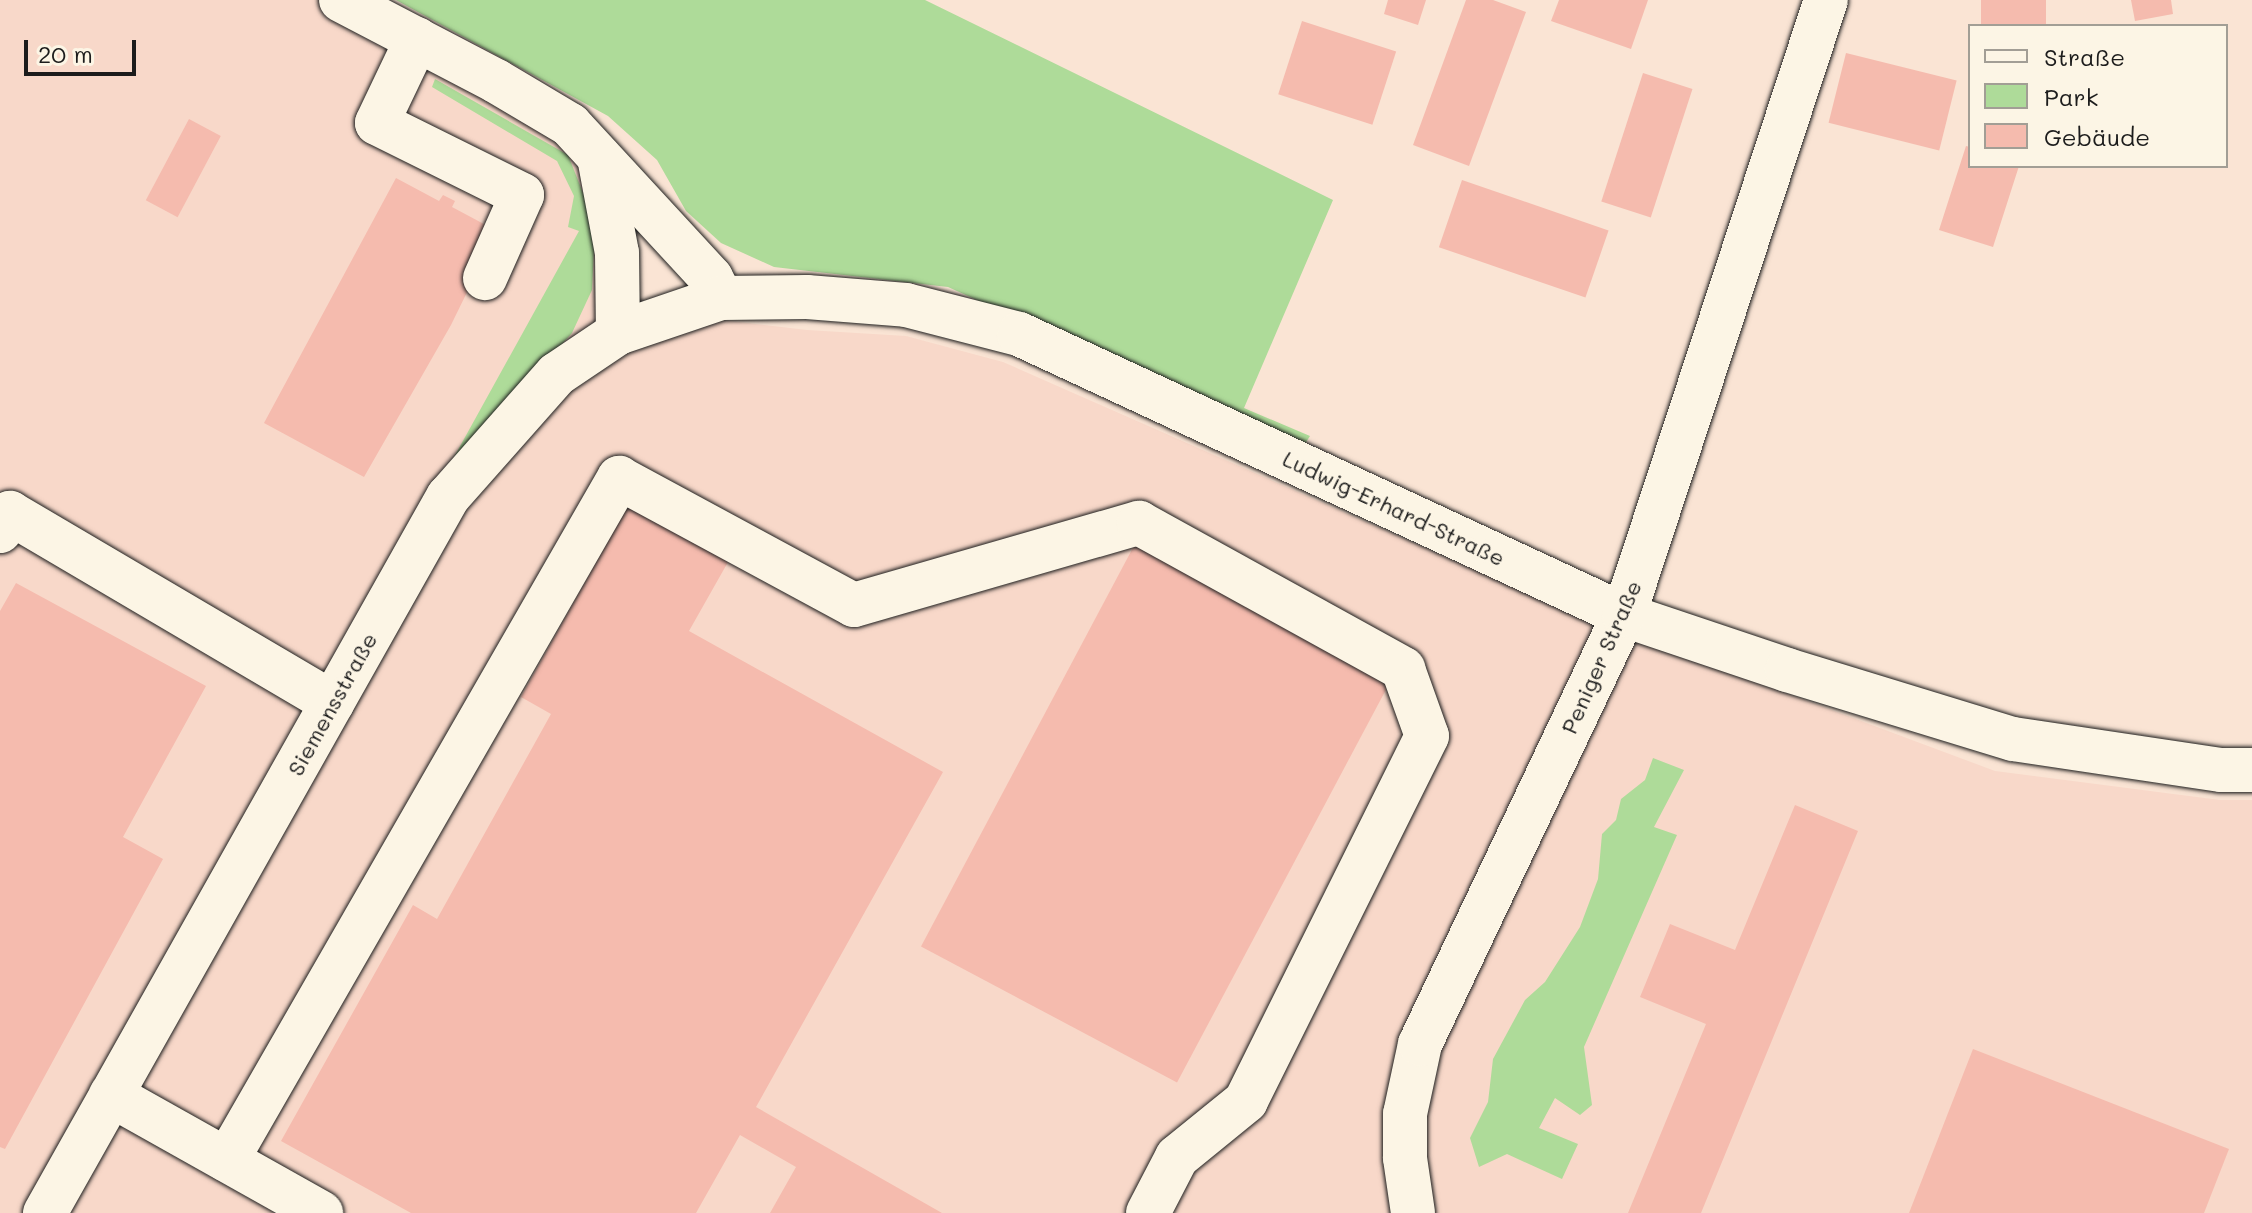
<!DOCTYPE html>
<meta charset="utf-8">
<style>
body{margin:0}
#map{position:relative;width:2252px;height:1213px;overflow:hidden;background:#fae4d4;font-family:Mali,sans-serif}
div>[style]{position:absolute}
.built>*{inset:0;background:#f8d8c9}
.green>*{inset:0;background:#aedb99}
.building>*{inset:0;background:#f5bbae;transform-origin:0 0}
.roads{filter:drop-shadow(0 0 2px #1c1c1c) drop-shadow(0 0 2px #1c1c1c)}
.minor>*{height:44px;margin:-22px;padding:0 22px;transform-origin:22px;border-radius:22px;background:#fcf5e5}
span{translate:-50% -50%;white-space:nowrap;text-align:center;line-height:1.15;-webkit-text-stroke:6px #fcf5e5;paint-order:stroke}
.street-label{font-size:22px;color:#1c1c1c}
.legend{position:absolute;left:1968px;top:24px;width:260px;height:144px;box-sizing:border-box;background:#fcf5e5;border:2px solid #a29e95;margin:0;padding:10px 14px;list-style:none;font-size:24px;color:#1c1c1c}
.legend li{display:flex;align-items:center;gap:16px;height:40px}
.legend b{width:40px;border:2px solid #a29e95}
.scale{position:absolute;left:24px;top:40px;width:112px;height:36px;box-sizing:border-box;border:4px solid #1c1c1c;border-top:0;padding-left:10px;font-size:24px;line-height:28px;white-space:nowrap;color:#1c1c1c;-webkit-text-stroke:6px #fcf5e5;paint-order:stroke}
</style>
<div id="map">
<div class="built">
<i style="clip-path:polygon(0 0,341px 0,599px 157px,604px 306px,807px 330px,906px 336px,1003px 362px,1577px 615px,1995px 771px,2220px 800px,2252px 800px,2252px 1213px,0 1213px)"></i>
</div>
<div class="green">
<i style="clip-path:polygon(396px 0,925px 0,1333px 200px,1244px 408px,1310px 436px,1303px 447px,948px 287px,774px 267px,721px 243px,686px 211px,657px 160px,608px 116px)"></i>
<i style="clip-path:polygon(435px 79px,568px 155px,591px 213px,594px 251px,592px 290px,572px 333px,443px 477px,579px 231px,568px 227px,574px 196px,557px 161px,432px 87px)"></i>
<i style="clip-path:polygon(1653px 758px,1684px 770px,1654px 827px,1677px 835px,1584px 1047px,1592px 1105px,1580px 1115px,1555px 1098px,1539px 1128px,1578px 1144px,1562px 1179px,1507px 1154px,1479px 1167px,1470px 1138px,1488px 1102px,1493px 1059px,1525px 1000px,1545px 982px,1580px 927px,1598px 879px,1602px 834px,1616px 820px,1621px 799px,1645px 780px)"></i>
</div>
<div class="building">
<i style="clip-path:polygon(1388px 0,1426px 0,1418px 25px,1384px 14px)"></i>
<i style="clip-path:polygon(1466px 0,1493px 0,1526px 12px,1469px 166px,1413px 145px)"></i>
<i style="clip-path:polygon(1559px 0,1648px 0,1631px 49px,1551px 21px)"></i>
<i style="left:1981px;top:0;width:65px;height:26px"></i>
<i style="clip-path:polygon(2131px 0,2171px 0,2173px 14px,2135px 21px)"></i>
<i style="left:1302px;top:21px;width:99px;height:77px;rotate:18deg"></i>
<i style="left:1846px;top:53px;width:114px;height:72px;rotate:14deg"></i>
<i style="left:1643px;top:73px;width:52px;height:135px;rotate:18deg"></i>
<i style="left:189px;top:119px;width:36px;height:92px;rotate:28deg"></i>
<i style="clip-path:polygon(1966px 146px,1970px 147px,1970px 166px,2019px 166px,1993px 247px,1939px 230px)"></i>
<i style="clip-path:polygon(396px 178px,439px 201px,443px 195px,455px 201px,452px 207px,497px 231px,451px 325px,364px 477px,264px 423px)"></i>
<i style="left:1462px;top:180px;width:155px;height:71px;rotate:19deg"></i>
<i style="clip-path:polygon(632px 498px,732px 555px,689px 631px,943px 772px,756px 1107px,942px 1213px,770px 1213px,796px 1167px,740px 1135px,696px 1213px,411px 1213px,281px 1141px,413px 905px,437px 919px,551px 714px,521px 697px)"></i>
<i style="left:1136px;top:542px;width:290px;height:458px;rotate:28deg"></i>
<i style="clip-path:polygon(16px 583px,206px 686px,123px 837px,163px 859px,5px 1149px,0 1147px,0 611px)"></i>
<i style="clip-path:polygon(1795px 805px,1858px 831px,1701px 1213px,1628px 1213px,1706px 1024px,1640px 997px,1670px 924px,1735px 950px)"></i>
<i style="clip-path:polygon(1973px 1049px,2229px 1149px,2204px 1213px,1909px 1213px)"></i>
</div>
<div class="roads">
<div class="minor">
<i style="left:341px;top:0;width:175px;rotate:27.6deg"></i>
<i style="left:496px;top:81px;width:86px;rotate:30.7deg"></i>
<i style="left:570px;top:125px;width:208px;rotate:47.3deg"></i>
<i style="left:711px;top:278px;width:22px;rotate:63deg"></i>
<i style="left:417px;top:39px;width:93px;rotate:115.5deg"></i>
<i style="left:377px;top:123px;width:162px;rotate:26.4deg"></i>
<i style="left:522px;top:195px;width:91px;rotate:114deg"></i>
<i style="left:599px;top:157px;width:98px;rotate:79.4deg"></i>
<i style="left:617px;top:253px;width:80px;rotate:89.3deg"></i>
<i style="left:0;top:531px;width:21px;rotate:-61deg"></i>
<i style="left:10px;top:513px;width:374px;rotate:30.5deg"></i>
<i style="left:111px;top:1095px;width:241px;rotate:29.3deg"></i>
<i style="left:227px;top:1160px;width:787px;rotate:-60.11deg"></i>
<i style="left:619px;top:478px;width:267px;rotate:28.4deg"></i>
<i style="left:854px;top:605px;width:297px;rotate:-16.1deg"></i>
<i style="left:1139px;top:523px;width:302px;rotate:28.9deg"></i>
<i style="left:1403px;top:669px;width:71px;rotate:70.3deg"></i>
<i style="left:1427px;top:736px;width:407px;rotate:116.4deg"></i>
<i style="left:1246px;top:1101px;width:89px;rotate:140.9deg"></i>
<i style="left:1177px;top:1157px;width:63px;rotate:117.4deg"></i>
<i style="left:45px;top:1213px;width:822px;rotate:-60.63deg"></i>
<i style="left:448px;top:497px;width:164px;rotate:-48.5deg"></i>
<i style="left:557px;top:374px;width:73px;rotate:-33.9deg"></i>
<i style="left:618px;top:333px;width:109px;rotate:-18.8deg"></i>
<i style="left:721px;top:298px;width:86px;rotate:-0.7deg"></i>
<i style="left:807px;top:297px;width:99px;rotate:4.6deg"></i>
<i style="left:906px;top:305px;width:117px;rotate:14.4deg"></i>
<i style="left:1019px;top:334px;width:667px;rotate:24.91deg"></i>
<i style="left:1624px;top:615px;width:172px;rotate:18.6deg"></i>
<i style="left:1787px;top:670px;width:236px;rotate:17deg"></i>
<i style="left:2013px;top:739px;width:210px;rotate:8.5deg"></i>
<i style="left:2221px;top:770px;width:31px"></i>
<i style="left:1413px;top:1213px;width:56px;rotate:-98.3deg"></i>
<i style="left:1405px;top:1158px;width:44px;rotate:-90deg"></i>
<i style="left:1405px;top:1114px;width:72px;rotate:-77.9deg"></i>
<i style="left:1420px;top:1044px;width:475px;rotate:-64.6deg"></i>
<i style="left:1624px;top:615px;width:647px;rotate:-71.82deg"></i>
</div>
</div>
<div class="street-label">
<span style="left:1394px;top:508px;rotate:25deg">Ludwig-Erhard-Straße</span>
<span style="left:1601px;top:657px;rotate:-66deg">Peniger Straße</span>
<span style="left:332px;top:704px;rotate:-61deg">Siemensstraße</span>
</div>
<ul class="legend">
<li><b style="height:10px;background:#fcf5e5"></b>Straße</li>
<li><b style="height:22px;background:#aedb99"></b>Park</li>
<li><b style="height:22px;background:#f5bbae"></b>Gebäude</li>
</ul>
<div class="scale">20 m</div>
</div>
